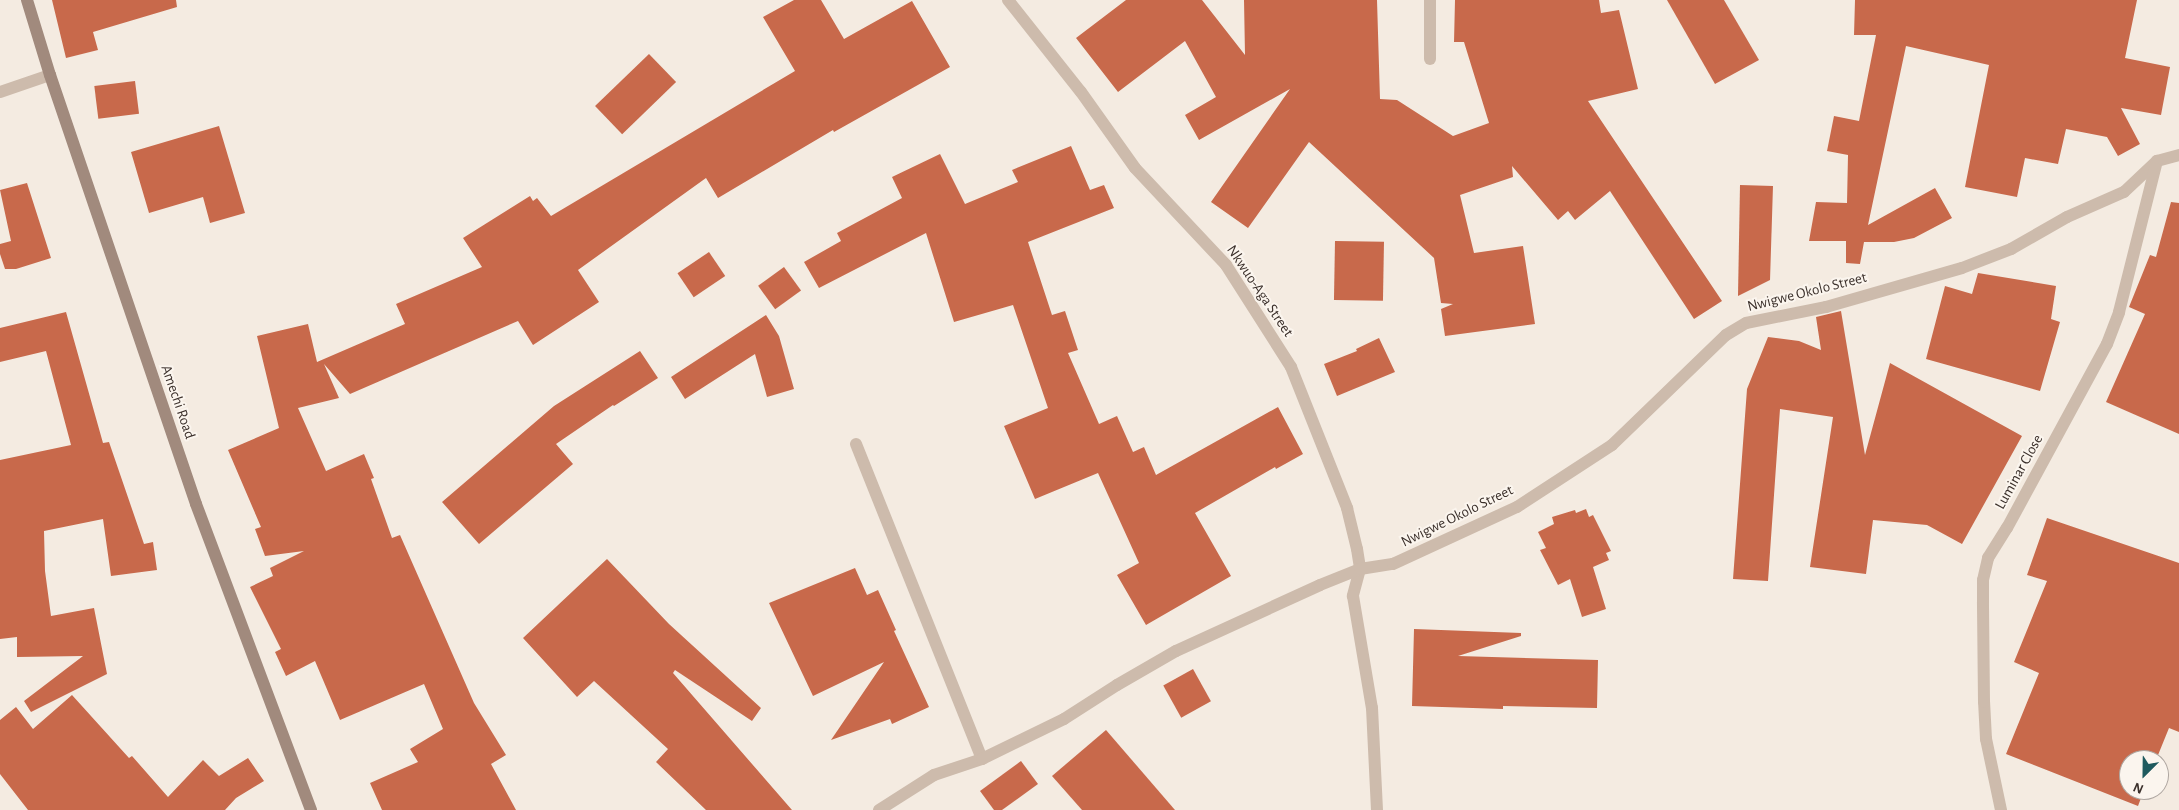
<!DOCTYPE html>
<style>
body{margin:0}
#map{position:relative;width:2179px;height:810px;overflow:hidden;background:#f4ebe1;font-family:"Alegreya Sans",sans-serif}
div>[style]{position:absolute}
.building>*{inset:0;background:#c8694b;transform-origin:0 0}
.minor>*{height:12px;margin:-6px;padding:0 6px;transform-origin:6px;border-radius:6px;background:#cdbbac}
.secondary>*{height:12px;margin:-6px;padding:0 6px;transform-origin:6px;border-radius:6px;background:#a18a7d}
span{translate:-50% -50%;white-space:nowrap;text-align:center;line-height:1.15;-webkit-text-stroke:4px #fbf5ee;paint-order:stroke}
.street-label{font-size:15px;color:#3b302b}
.north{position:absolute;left:2119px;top:750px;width:50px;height:50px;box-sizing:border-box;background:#fbf5ee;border:1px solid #aea6a0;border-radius:50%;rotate:203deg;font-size:14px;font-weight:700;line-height:20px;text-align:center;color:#3b302b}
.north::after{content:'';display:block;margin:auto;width:18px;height:22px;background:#1f5a5e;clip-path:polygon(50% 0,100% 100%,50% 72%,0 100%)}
</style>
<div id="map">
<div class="building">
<i style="clip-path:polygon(52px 0,176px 0,177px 7px,93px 32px,98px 50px,66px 58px)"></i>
<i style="clip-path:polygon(794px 0,821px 0,844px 39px,912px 1px,950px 67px,834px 132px,833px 130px,718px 198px,706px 178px,578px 270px,599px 302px,533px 345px,518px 321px,350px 394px,324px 364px,339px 398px,298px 408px,326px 471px,364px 454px,374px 478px,371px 479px,392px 538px,400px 535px,474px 703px,506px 755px,491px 764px,516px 810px,382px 810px,370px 783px,418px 762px,410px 749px,443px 729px,424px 684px,340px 720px,315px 661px,286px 676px,275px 652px,281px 649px,250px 587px,273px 576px,270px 568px,304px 551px,265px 556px,255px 529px,261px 527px,228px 450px,279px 428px,257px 336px,308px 324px,317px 362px,405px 324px,396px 304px,482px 267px,463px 238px,530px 196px,533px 201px,537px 198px,551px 216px,795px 71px,763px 17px)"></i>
<i style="clip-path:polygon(1126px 0,1202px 0,1245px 55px,1244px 0,1377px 0,1380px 99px,1397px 100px,1453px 136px,1489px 123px,1464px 42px,1454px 42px,1455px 0,1599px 0,1601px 13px,1619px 10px,1638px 89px,1588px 101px,1722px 301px,1694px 319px,1610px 191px,1575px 220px,1568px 211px,1558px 220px,1512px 166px,1513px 177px,1460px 195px,1474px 253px,1523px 246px,1535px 324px,1445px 336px,1441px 309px,1453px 304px,1441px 303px,1434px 258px,1309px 142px,1248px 228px,1211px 202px,1290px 89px,1199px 140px,1185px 115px,1216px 97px,1185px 41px,1118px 92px,1076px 38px)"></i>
<i style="clip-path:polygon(1667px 0,1724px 0,1759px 60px,1715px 84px)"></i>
<i style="clip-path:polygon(1855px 0,2137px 0,2125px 58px,2170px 67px,2161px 115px,2121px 108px,2140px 144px,2118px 156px,2107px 137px,2066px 129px,2058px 164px,2025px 158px,2017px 197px,1965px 187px,1989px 65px,1906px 46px,1868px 225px,1935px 188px,1952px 218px,1914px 238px,1894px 242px,1864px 242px,1860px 264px,1846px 263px,1846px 241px,1809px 241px,1816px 202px,1847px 203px,1848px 155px,1827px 151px,1834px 116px,1859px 121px,1876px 35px,1854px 35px)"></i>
<i style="left:649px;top:54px;width:39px;height:75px;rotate:46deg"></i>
<i style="left:135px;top:81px;width:33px;height:41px;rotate:83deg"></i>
<i style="clip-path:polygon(219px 126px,245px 213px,210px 223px,203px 197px,149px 213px,131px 152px)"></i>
<i style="clip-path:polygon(1071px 146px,1090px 190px,1104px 185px,1114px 208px,1028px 242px,1052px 315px,1065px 311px,1078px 350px,1068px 353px,1099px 424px,1117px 416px,1133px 452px,1144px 447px,1156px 475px,1278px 407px,1303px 454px,1276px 469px,1275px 467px,1195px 513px,1231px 576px,1146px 625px,1117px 575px,1139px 563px,1098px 473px,1035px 499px,1004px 426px,1048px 408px,1013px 305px,954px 322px,926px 233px,819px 288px,804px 262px,841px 241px,837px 233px,902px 198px,892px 177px,940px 154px,965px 204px,1018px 182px,1012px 170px)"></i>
<i style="clip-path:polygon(27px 183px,51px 258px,16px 269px,5px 269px,0 254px,0 244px,11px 241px,0 190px)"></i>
<i style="clip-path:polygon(1740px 185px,1773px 186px,1770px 280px,1738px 296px)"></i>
<i style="clip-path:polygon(2171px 202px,2179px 203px,2179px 434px,2106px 402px,2145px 314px,2129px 307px,2150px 255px,2156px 257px)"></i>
<i style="left:1335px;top:241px;width:49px;height:59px;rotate:1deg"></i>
<i style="left:709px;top:252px;width:29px;height:38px;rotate:56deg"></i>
<i style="left:784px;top:267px;width:29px;height:32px;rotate:54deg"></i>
<i style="clip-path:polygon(1978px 273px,2056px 286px,2051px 319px,2060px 322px,2040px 391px,1926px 359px,1945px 286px,1972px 294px)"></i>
<i style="clip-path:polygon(1841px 311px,1865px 455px,1890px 363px,2022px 436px,1962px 544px,1927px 525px,1873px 520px,1866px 574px,1810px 567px,1833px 417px,1780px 409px,1768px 581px,1733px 579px,1747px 389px,1768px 337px,1799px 341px,1821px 350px,1816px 317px)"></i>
<i style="clip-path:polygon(66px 312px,103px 443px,109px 442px,144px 544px,153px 542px,157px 570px,111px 576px,103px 519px,44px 531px,45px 571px,51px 616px,94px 608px,107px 674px,31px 712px,24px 701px,83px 656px,17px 657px,17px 637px,0 639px,0 460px,71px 445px,46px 351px,0 362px,0 328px)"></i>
<i style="clip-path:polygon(766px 315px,779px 336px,794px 389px,767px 397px,755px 354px,685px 399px,671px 377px)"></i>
<i style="clip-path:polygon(1379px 338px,1395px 372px,1337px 396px,1324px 364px,1357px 351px,1356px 349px)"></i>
<i style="clip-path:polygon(640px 351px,658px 378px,614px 406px,613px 405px,556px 444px,573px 464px,479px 544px,442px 502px,554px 406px)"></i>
<i style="clip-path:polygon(1586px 509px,1589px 517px,1593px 515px,1611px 551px,1606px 553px,1609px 560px,1593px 567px,1606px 609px,1582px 617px,1570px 579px,1558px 585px,1540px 550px,1546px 548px,1538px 532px,1554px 524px,1552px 517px,1575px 510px,1576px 513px)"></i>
<i style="clip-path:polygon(2047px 518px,2179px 563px,2179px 732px,2169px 728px,2156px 760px,2129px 760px,2129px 790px,2144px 790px,2138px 806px,2006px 754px,2039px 673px,2014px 662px,2047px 581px,2027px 575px)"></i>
<i style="clip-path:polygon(607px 559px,669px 624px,761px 708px,752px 721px,675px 670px,673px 673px,792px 810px,706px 810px,656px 762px,668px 749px,594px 681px,577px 697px,523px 638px)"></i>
<i style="clip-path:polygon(855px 568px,867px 595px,878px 590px,896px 630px,894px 631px,929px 707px,892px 724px,890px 719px,831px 740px,884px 662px,813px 696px,769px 603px)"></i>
<i style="clip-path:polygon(1414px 629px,1521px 633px,1521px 636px,1458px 656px,1598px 660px,1597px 708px,1503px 706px,1503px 709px,1412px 706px)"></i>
<i style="left:1193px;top:669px;width:37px;height:34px;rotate:61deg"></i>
<i style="clip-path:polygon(72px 695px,129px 758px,132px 756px,168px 797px,203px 760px,219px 776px,248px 758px,264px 781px,236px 798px,225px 810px,28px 810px,0 774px,0 720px,16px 707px,33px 729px)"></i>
<i style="clip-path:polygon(1106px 730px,1175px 810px,1082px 810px,1052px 776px)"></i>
<i style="clip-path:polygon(1021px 761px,1038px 784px,1002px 810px,994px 810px,980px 791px)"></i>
</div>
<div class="minor">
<i style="left:1008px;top:0;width:117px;rotate:51.6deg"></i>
<i style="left:1081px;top:92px;width:93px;rotate:54.6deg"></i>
<i style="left:1135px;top:168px;width:133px;rotate:46.8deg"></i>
<i style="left:1226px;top:265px;width:121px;rotate:57.5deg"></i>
<i style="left:1291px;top:367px;width:152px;rotate:68.3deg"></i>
<i style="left:1347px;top:508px;width:42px;rotate:76.3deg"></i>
<i style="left:1357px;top:549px;width:20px;rotate:81deg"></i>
<i style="left:1360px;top:569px;width:28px;rotate:105deg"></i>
<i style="left:1353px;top:596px;width:114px;rotate:80.4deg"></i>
<i style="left:1372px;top:708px;width:102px;rotate:87.2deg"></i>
<i style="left:1430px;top:0;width:59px;rotate:90deg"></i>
<i style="left:0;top:92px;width:53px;rotate:-18.8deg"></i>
<i style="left:856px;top:444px;width:339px;rotate:68.2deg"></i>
<i style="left:879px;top:810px;width:65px;rotate:-32.5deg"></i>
<i style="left:934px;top:775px;width:51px;rotate:-18.4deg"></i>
<i style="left:982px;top:759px;width:91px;rotate:-26deg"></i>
<i style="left:1064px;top:719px;width:63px;rotate:-32.7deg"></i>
<i style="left:1117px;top:685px;width:68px;rotate:-30deg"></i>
<i style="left:1176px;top:651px;width:158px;rotate:-24.6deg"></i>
<i style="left:1320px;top:585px;width:43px;rotate:-21.8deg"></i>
<i style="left:1360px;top:569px;width:33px;rotate:-9deg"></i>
<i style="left:1393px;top:564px;width:136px;rotate:-24.7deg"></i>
<i style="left:1517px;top:507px;width:113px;rotate:-33.1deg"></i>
<i style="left:1612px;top:445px;width:158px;rotate:-44deg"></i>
<i style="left:1726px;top:335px;width:23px;rotate:-31deg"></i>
<i style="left:1746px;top:323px;width:82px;rotate:-11.3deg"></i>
<i style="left:1826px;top:307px;width:141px;rotate:-16deg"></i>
<i style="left:1962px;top:268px;width:53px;rotate:-21.2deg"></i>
<i style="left:2011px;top:249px;width:64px;rotate:-29.7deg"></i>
<i style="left:2067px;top:217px;width:62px;rotate:-23.7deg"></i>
<i style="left:2124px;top:192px;width:45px;rotate:-43.2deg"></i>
<i style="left:2157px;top:161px;width:23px;rotate:-15deg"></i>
<i style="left:2001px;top:810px;width:73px;rotate:-101.9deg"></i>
<i style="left:1986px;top:739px;width:37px;rotate:-93deg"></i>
<i style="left:1984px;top:702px;width:100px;rotate:-90.6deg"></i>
<i style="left:1983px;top:602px;width:22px;rotate:-90deg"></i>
<i style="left:1983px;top:580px;width:23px;rotate:-77deg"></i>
<i style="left:1988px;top:558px;width:36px;rotate:-58deg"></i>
<i style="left:2007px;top:528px;width:209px;rotate:-61.5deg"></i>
<i style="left:2107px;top:344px;width:34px;rotate:-69deg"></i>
<i style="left:2119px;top:312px;width:156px;rotate:-75.9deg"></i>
</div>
<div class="secondary">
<i style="left:27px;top:0;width:78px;rotate:73deg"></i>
<i style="left:50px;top:75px;width:453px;rotate:71.2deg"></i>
<i style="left:196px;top:504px;width:327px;rotate:69.4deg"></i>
</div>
<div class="street-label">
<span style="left:1260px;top:291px;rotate:56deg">Nkwuo-Aga Street</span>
<span style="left:1807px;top:292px;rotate:-14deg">Nwigwe Okolo Street</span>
<span style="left:178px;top:402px;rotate:71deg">Amechi Road</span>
<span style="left:2019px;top:472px;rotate:-61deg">Luminar Close</span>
<span style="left:1457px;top:516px;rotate:-26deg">Nwigwe Okolo Street</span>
</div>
<div class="north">N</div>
</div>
